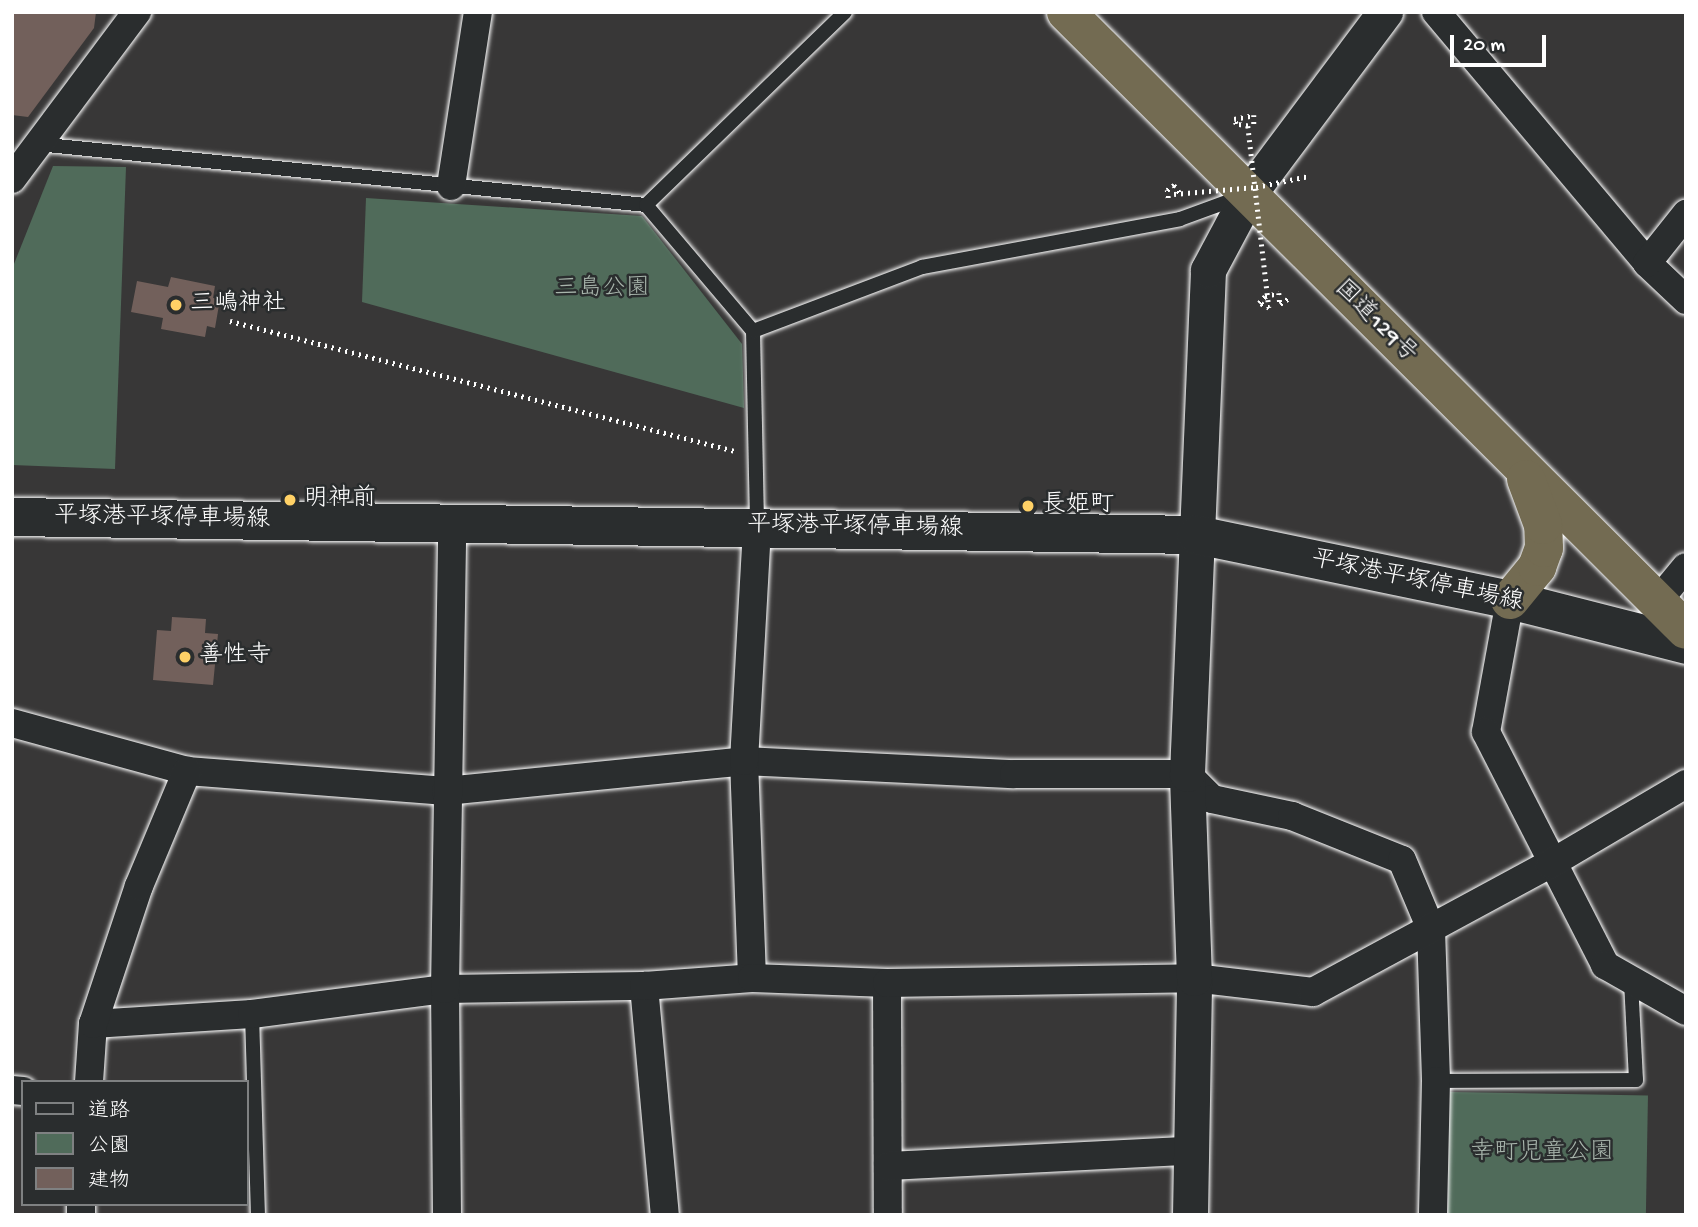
<!DOCTYPE html>
<meta charset="utf-8">
<style>
body{margin:0}
#map{position:relative;width:1698px;height:1227px;overflow:hidden;background:#383737;font-family:"Gochi Hand","Klee One",sans-serif}
div>[style]{position:absolute}
.green>*{inset:0;background:#506b5a;transform-origin:0 0}
.building>*{inset:0;background:#72605b}
.path>*{height:4.5px;margin-top:-2.25px;transform-origin:0;background:repeating-linear-gradient(90deg,#fff 0 2px,transparent 0 7px)}
.roads{filter:drop-shadow(0 0 2px #fff) drop-shadow(0 0 2px #fff)}
.service>*{height:14px;margin:-7px;padding:0 7px;transform-origin:7px;border-radius:7px;background:#2a2d2e}
.minor>*{height:28px;margin:-14px;padding:0 14px;transform-origin:14px;border-radius:14px;background:#2a2d2e}
.tertiary>*{height:35px;margin:-17.5px;padding:0 17.5px;transform-origin:17.5px;border-radius:17.5px;background:#2a2d2e}
.secondary>*{height:38px;margin:-19px;padding:0 19px;transform-origin:19px;border-radius:19px;background:#2a2d2e}
.trunk>*{height:38px;margin:-19px;padding:0 19px;transform-origin:19px;border-radius:19px;background:#736b52}
.path-bridge>*{height:4.5px;margin-top:-2.25px;transform-origin:0;background:repeating-linear-gradient(90deg,#fff 0 2px,transparent 0 7px)}
.dots>*{width:19px;height:19px;translate:-50% -50%;box-sizing:border-box;border:4px solid #2a2d2e;border-radius:50%}
span{translate:-50% -50%;white-space:nowrap;text-align:center;line-height:1.15;-webkit-text-stroke:5px #2a2d2e;paint-order:stroke}
.park-label{font-size:24px;color:#a8b5ac}
.poi-label{font-size:24px;color:#fff}
.left{translate:0 -50%;text-align:left}
.street-label{font-size:24px;color:#fff}
.frame{position:absolute;inset:0;border:14px solid #fff;pointer-events:none}
.legend{position:absolute;left:21px;top:1080px;width:228px;height:126px;box-sizing:border-box;background:#2a2d2e;border:2px solid #7f8182;margin:0;padding:9px 12px;list-style:none;font-size:21px;color:#fff}
.legend li{display:flex;align-items:center;gap:14px;height:35px}
.legend b{width:35px;border:2px solid #7f8182}
.scale{position:absolute;left:1450px;top:35px;width:96px;height:32px;box-sizing:border-box;border:4px solid #fff;border-top:0;padding-left:9px;font-size:21px;line-height:24px;white-space:nowrap;color:#fff;-webkit-text-stroke:5px #2a2d2e;paint-order:stroke}
</style>
<div id="map">
<div class="green">
<i style="clip-path:polygon(53px 166px,126px 167px,115px 469px,12px 465px,12px 269px)"></i>
<i style="clip-path:polygon(366px 198px,642px 216px,742px 344px,744px 408px,362px 302px)"></i>
<i style="left:1450px;top:1092px;width:198px;height:123px;rotate:1deg"></i>
</div>
<div class="building">
<i style="clip-path:polygon(12px 12px,96px 12px,94px 28px,28px 117px,12px 115px)"></i>
<i style="clip-path:polygon(171px 277px,215px 286px,213px 298px,220px 299px,215px 328px,207px 326px,205px 337px,161px 329px,163px 318px,131px 312px,137px 281px,168px 287px)"></i>
<i style="clip-path:polygon(172px 617px,206px 619px,205px 633px,218px 634px,213px 685px,153px 680px,157px 630px,171px 631px)"></i>
</div>
<div class="path">
<i style="left:1248px;top:126px;width:12px;rotate:-171deg"></i>
<i style="left:1236px;top:124px;width:5px;rotate:-112deg"></i>
<i style="left:1234px;top:119px;width:20px;rotate:-11deg"></i>
<i style="left:1254px;top:115px;width:11px;rotate:90deg"></i>
<i style="left:1168px;top:198px;width:8px;rotate:-97deg"></i>
<i style="left:1167px;top:190px;width:9px;rotate:-36deg"></i>
<i style="left:1174px;top:185px;width:10px;rotate:53deg"></i>
<i style="left:1280px;top:304px;width:11px;rotate:-34deg"></i>
<i style="left:1269px;top:308px;width:11px;rotate:-153deg"></i>
<i style="left:1259px;top:303px;width:9px;rotate:-49deg"></i>
<i style="left:1265px;top:296px;width:14px;rotate:-12deg"></i>
<i style="left:1279px;top:293px;width:11px;rotate:85deg"></i>
<i style="left:230px;top:321px;width:521px;rotate:14.44deg"></i>
</div>
<div class="roads">
<div class="service">
<i style="left:37px;top:144px;width:612px;rotate:5.72deg"></i>
<i style="left:646px;top:205px;width:165px;rotate:49.7deg"></i>
<i style="left:753px;top:331px;width:195px;rotate:88.8deg"></i>
<i style="left:646px;top:205px;width:277px;rotate:-44.1deg"></i>
<i style="left:753px;top:331px;width:181px;rotate:-20.7deg"></i>
<i style="left:922px;top:267px;width:262px;rotate:-10.5deg"></i>
<i style="left:1180px;top:219px;width:64px;rotate:-20.1deg"></i>
<i style="left:252px;top:1014px;width:201px;rotate:88.3deg"></i>
<i style="left:1436px;top:1081px;width:200px;rotate:-0.3deg"></i>
<i style="left:1636px;top:1080px;width:100px;rotate:-92.9deg"></i>
</div>
<div class="minor">
<i style="left:1436px;top:12px;width:328px;rotate:49.9deg"></i>
<i style="left:1647px;top:263px;width:54px;rotate:43.5deg"></i>
<i style="left:12px;top:179px;width:209px;rotate:-53.2deg"></i>
<i style="left:451px;top:186px;width:176px;rotate:-81.2deg"></i>
<i style="left:1647px;top:263px;width:63px;rotate:-51.5deg"></i>
<i style="left:1510px;top:600px;width:134px;rotate:100.3deg"></i>
<i style="left:1486px;top:732px;width:262px;rotate:62.9deg"></i>
<i style="left:1605px;top:965px;width:93px;rotate:29.6deg"></i>
<i style="left:1657px;top:602px;width:45px;rotate:-50.4deg"></i>
<i style="left:12px;top:723px;width:181px;rotate:15.3deg"></i>
<i style="left:187px;top:771px;width:260px;rotate:4.4deg"></i>
<i style="left:446px;top:791px;width:300px;rotate:-5.7deg"></i>
<i style="left:744px;top:761px;width:270px;rotate:2.8deg"></i>
<i style="left:1014px;top:774px;width:173px"></i>
<i style="left:1187px;top:774px;width:35px;rotate:45deg"></i>
<i style="left:1212px;top:799px;width:82px;rotate:12deg"></i>
<i style="left:1292px;top:816px;width:118px;rotate:21.8deg"></i>
<i style="left:1402px;top:860px;width:75px;rotate:67.2deg"></i>
<i style="left:1431px;top:929px;width:152px;rotate:88.1deg"></i>
<i style="left:1436px;top:1081px;width:134px;rotate:91.3deg"></i>
<i style="left:752px;top:978px;width:217px;rotate:-92.1deg"></i>
<i style="left:744px;top:761px;width:235px;rotate:-86.8deg"></i>
<i style="left:887px;top:983px;width:232px;rotate:89.8deg"></i>
<i style="left:644px;top:986px;width:230px;rotate:84.8deg"></i>
<i style="left:93px;top:1024px;width:159px;rotate:-3.6deg"></i>
<i style="left:252px;top:1014px;width:195px;rotate:-7.4deg"></i>
<i style="left:445px;top:989px;width:199px;rotate:-0.9deg"></i>
<i style="left:644px;top:986px;width:108px;rotate:-4.2deg"></i>
<i style="left:752px;top:978px;width:135px;rotate:2.1deg"></i>
<i style="left:887px;top:983px;width:307px;rotate:-0.9deg"></i>
<i style="left:1194px;top:978px;width:120px;rotate:6.7deg"></i>
<i style="left:1313px;top:992px;width:269px;rotate:-28.4deg"></i>
<i style="left:1550px;top:864px;width:158px;rotate:-30.5deg"></i>
<i style="left:89px;top:1082px;width:58px;rotate:-86.1deg"></i>
<i style="left:93px;top:1024px;width:145px;rotate:-71.6deg"></i>
<i style="left:139px;top:886px;width:125px;rotate:-67.3deg"></i>
<i style="left:12px;top:1090px;width:11px;rotate:5deg"></i>
<i style="left:888px;top:1166px;width:301px;rotate:-2.9deg"></i>
<i style="left:81px;top:1215px;width:11px;rotate:-90deg"></i>
<i style="left:447px;top:1215px;width:226px;rotate:-90.5deg"></i>
<i style="left:445px;top:989px;width:467px;rotate:-89.1deg"></i>
</div>
<div class="tertiary">
<i style="left:1190px;top:1215px;width:237px;rotate:-89deg"></i>
<i style="left:1194px;top:978px;width:204px;rotate:-92deg"></i>
<i style="left:1187px;top:774px;width:504px;rotate:-87.61deg"></i>
<i style="left:1208px;top:270px;width:85px;rotate:-61.9deg"></i>
<i style="left:1248px;top:195px;width:229px;rotate:-53.2deg"></i>
</div>
<div class="secondary">
<i style="left:12px;top:517px;width:1185px;rotate:0.87deg"></i>
<i style="left:1197px;top:535px;width:320px;rotate:11.7deg"></i>
<i style="left:1510px;top:600px;width:182px;rotate:14.3deg"></i>
</div>
<div class="trunk">
<i style="left:1066px;top:12px;width:875px;rotate:44.91deg"></i>
<i style="left:1510px;top:600px;width:43px;rotate:-50.7deg"></i>
<i style="left:1537px;top:567px;width:20px;rotate:-70deg"></i>
<i style="left:1544px;top:548px;width:23px;rotate:-92deg"></i>
<i style="left:1543px;top:525px;width:49px;rotate:-110.3deg"></i>
</div>
</div>
<div class="path-bridge">
<i style="left:1248px;top:126px;width:183px;rotate:83.4deg"></i>
<i style="left:1174px;top:194px;width:82px;rotate:-4.9deg"></i>
<i style="left:1256px;top:187px;width:54px;rotate:-11.7deg"></i>
</div>
<div class="dots">
<i style="left:176px;top:305px;background:#ffd166"></i>
<i style="left:290px;top:500px;background:#ffd166"></i>
<i style="left:1028px;top:506px;background:#ffd166"></i>
<i style="left:185px;top:657px;background:#ffd166"></i>
</div>
<div class="park-label">
<span style="left:602px;top:290px">三島公園</span>
<span style="left:1542px;top:1154px">幸町児童公園</span>
</div>
<div class="poi-label">
<span class="left" style="left:190px;top:305px">三嶋神社</span>
<span class="left" style="left:304px;top:500px">明神前</span>
<span class="left" style="left:1042px;top:506px">長姫町</span>
<span class="left" style="left:199px;top:657px">善性寺</span>
</div>
<div class="street-label">
<span style="left:1375px;top:322px;rotate:45deg">国道129号</span>
<span style="left:162px;top:519px;rotate:1deg">平塚港平塚停車場線</span>
<span style="left:855px;top:528px;rotate:1deg">平塚港平塚停車場線</span>
<span style="left:1417px;top:582px;rotate:12deg">平塚港平塚停車場線</span>
</div>
<div class="frame"></div>
<ul class="legend">
<li><b style="height:9px;background:#2a2d2e"></b>道路</li>
<li><b style="height:19px;background:#506b5a"></b>公園</li>
<li><b style="height:19px;background:#72605b"></b>建物</li>
</ul>
<div class="scale">20 m</div>
</div>
